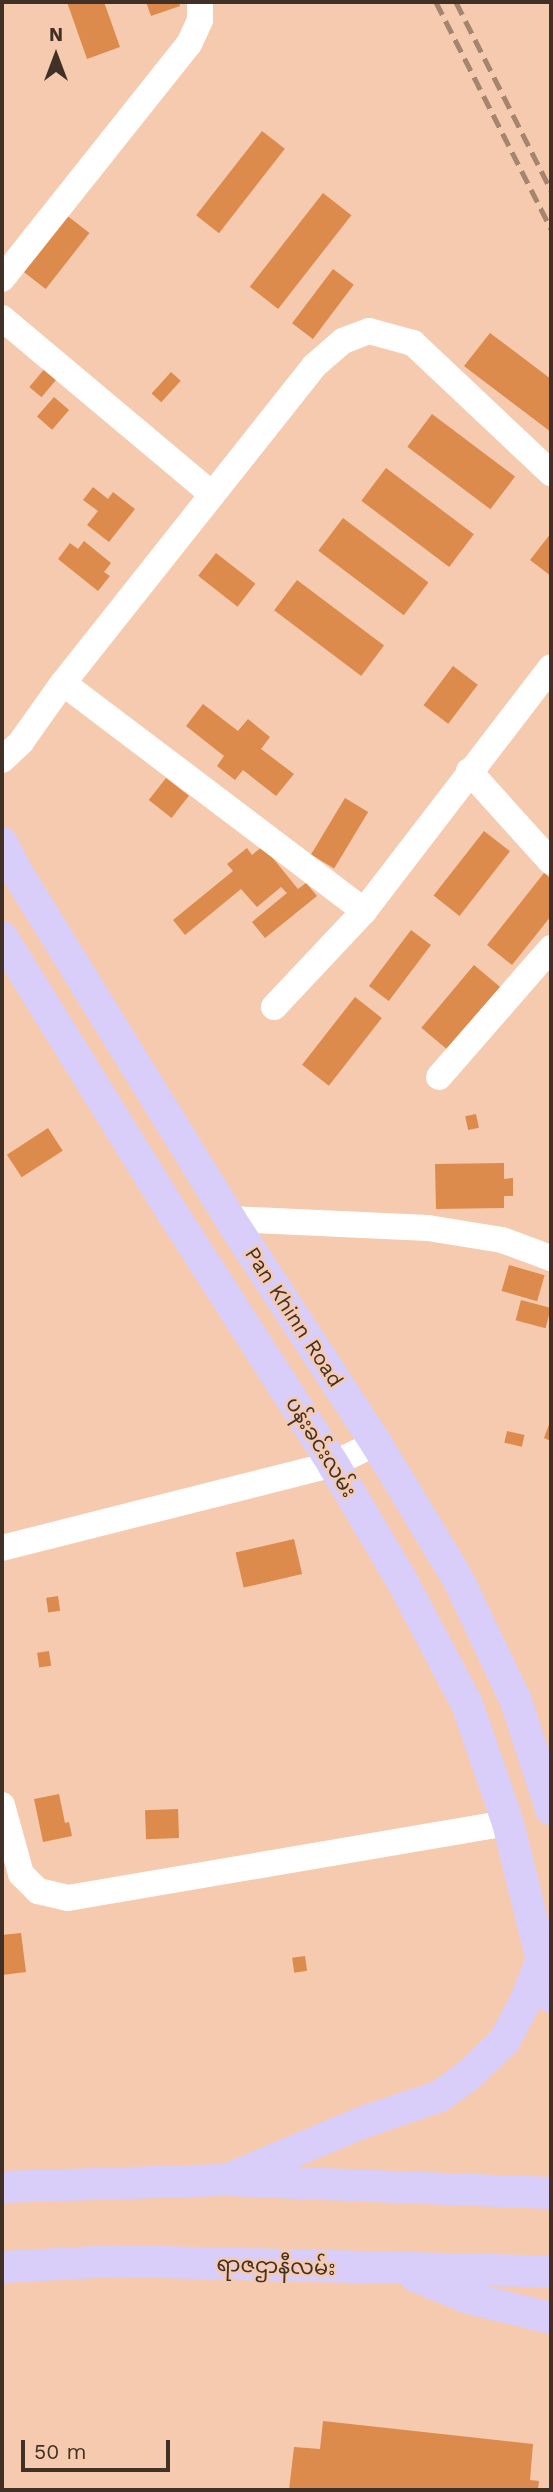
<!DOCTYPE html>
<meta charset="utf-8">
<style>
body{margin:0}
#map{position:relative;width:553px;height:2492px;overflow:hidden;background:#f6caae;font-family:"Work Sans","Noto Sans Myanmar",sans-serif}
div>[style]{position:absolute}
.building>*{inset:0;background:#dd8a4d;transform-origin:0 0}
.minor>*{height:26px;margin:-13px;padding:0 13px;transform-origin:13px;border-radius:13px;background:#fff}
.major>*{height:32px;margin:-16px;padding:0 16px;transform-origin:16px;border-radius:16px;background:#d8cef9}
.rail>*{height:5px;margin-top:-2.5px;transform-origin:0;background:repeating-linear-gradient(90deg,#a58570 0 14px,transparent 0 21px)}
span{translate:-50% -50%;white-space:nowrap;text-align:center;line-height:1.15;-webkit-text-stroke:5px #f6caae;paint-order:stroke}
.street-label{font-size:21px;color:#413025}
.frame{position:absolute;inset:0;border:4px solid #413025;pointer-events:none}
.north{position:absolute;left:21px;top:21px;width:70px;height:70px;-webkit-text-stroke:5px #f6caae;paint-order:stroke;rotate:0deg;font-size:19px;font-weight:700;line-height:28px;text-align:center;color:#413025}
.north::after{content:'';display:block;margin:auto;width:24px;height:32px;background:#413025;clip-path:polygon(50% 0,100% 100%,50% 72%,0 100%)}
.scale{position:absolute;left:21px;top:2440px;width:149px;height:32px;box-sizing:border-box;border:4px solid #413025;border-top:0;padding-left:9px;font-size:21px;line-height:24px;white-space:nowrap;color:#413025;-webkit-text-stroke:5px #f6caae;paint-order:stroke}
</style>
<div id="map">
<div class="building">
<i style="clip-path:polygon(67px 2px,104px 2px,120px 47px,87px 59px)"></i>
<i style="clip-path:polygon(146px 2px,179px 2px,180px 6px,151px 16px)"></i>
<i style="left:262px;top:131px;width:29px;height:107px;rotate:38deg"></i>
<i style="left:323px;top:193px;width:36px;height:119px;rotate:38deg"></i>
<i style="left:65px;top:214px;width:31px;height:71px;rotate:38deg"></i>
<i style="left:333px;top:269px;width:26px;height:68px;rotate:37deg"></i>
<i style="clip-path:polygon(490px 333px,551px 379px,551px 432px,464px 366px)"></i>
<i style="left:46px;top:367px;width:16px;height:26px;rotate:40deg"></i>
<i style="left:171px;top:372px;width:13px;height:29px;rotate:42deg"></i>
<i style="left:54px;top:397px;width:20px;height:26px;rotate:41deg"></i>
<i style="left:432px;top:414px;width:104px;height:41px;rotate:37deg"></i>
<i style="left:386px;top:468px;width:110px;height:41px;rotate:37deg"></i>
<i style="clip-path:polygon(93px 487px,108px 499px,113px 492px,135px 509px,109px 542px,87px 525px,98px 511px,83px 500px)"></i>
<i style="left:343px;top:518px;width:107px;height:41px;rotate:37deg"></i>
<i style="clip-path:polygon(551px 533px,551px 576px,530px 560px)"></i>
<i style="clip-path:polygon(84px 541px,111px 563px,104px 572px,110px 576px,98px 591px,58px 559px,70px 543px,78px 549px)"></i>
<i style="left:216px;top:553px;width:50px;height:29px;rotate:38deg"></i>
<i style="left:297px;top:580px;width:109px;height:38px;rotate:37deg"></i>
<i style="left:453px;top:666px;width:31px;height:49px;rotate:37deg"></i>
<i style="clip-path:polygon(203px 704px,238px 731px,248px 719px,270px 737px,261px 749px,294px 774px,276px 796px,243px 770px,235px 780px,217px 766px,224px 756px,186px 726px)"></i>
<i style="left:166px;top:778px;width:29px;height:28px;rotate:38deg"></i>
<i style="left:345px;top:798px;width:27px;height:66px;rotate:31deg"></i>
<i style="left:484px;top:831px;width:33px;height:82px;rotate:38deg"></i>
<i style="clip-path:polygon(263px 846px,298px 889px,306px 883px,317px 896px,265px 938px,252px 922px,287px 893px,281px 887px,257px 907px,241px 889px,185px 935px,173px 920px,233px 871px,227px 864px,247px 848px,252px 855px)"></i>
<i style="clip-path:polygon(544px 873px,551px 879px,551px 916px,512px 965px,487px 945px)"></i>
<i style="left:411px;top:930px;width:25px;height:70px;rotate:37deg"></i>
<i style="left:474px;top:965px;width:35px;height:82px;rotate:40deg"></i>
<i style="left:355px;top:997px;width:34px;height:86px;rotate:38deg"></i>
<i style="left:476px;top:1114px;width:14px;height:11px;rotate:78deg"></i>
<i style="left:48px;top:1128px;width:27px;height:49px;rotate:57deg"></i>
<i style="clip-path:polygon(504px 1163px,504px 1179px,513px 1178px,513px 1196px,504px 1196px,504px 1208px,436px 1209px,435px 1164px)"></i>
<i style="left:509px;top:1265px;width:37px;height:27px;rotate:16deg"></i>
<i style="left:521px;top:1300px;width:31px;height:21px;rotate:15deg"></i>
<i style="clip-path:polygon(551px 1419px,551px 1441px,544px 1438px)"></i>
<i style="left:507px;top:1431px;width:18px;height:12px;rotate:13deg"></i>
<i style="left:294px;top:1539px;width:36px;height:60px;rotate:77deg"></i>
<i style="left:58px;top:1596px;width:15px;height:12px;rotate:82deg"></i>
<i style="left:49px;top:1651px;width:15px;height:12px;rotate:82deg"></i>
<i style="clip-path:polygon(59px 1794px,65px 1823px,69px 1822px,72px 1836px,43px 1842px,34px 1799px)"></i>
<i style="left:178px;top:1809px;width:29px;height:33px;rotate:88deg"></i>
<i style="clip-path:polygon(21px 1933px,26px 1972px,2px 1975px,2px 1935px)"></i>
<i style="left:305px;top:1956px;width:15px;height:13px;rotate:82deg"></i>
<i style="clip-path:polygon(323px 2421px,533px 2444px,530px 2480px,539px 2481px,538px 2490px,289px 2490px,294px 2447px,320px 2449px)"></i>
</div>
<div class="minor">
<i style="left:2px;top:279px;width:300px;rotate:-51.5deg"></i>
<i style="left:189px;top:44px;width:26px;rotate:-65deg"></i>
<i style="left:200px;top:20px;width:18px;rotate:-90deg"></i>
<i style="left:2px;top:318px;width:274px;rotate:40deg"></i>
<i style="left:63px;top:683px;width:378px;rotate:37.1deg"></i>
<i style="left:2px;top:760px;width:26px;rotate:-43deg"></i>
<i style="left:21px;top:742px;width:72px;rotate:-54.6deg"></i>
<i style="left:63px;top:683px;width:404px;rotate:-51.6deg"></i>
<i style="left:314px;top:366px;width:38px;rotate:-41deg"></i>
<i style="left:343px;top:341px;width:28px;rotate:-21deg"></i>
<i style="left:369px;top:331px;width:46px;rotate:15.3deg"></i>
<i style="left:413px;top:343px;width:190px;rotate:43.3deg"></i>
<i style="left:469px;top:771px;width:122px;rotate:48deg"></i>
<i style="left:274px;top:1007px;width:132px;rotate:-46.8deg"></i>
<i style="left:364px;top:911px;width:307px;rotate:-52.5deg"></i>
<i style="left:439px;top:1077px;width:171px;rotate:-49deg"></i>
<i style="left:230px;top:1219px;width:198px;rotate:2.6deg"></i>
<i style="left:428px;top:1228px;width:75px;rotate:9.2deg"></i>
<i style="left:502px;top:1240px;width:52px;rotate:20.2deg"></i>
<i style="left:2px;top:1548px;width:341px;rotate:-14.2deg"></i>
<i style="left:333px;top:1464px;width:48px;rotate:-26deg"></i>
<i style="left:2px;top:1805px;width:72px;rotate:74.6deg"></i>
<i style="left:21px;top:1874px;width:24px;rotate:45deg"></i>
<i style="left:38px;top:1891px;width:31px;rotate:13deg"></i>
<i style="left:68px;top:1898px;width:446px;rotate:-9.7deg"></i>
</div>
<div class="major">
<i style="left:2px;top:843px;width:35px;rotate:63deg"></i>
<i style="left:18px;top:874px;width:405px;rotate:58.4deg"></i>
<i style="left:230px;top:1219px;width:267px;rotate:56.9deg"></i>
<i style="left:376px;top:1443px;width:159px;rotate:58.9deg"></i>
<i style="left:458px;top:1579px;width:135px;rotate:64.6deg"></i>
<i style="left:516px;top:1701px;width:114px;rotate:72deg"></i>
<i style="left:2px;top:937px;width:307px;rotate:58.3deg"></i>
<i style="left:163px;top:1198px;width:316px;rotate:57.4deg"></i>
<i style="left:333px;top:1464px;width:134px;rotate:59.4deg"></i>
<i style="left:401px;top:1579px;width:141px;rotate:62.2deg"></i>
<i style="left:467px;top:1704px;width:126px;rotate:71deg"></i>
<i style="left:508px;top:1823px;width:179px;rotate:76.1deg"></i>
<i style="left:233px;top:2177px;width:139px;rotate:-22.9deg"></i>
<i style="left:361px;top:2123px;width:83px;rotate:-18.9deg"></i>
<i style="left:440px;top:2096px;width:36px;rotate:-36deg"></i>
<i style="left:469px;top:2075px;width:50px;rotate:-44.2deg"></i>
<i style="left:505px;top:2040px;width:45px;rotate:-62.3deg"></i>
<i style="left:526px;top:2000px;width:44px;rotate:-68.7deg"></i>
<i style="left:2px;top:2187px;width:223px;rotate:-1.8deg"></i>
<i style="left:225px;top:2180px;width:326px;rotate:2.3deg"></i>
<i style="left:2px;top:2267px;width:114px;rotate:-3deg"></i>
<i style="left:116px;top:2261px;width:435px;rotate:1.4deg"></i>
<i style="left:415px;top:2276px;width:57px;rotate:22.5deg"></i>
<i style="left:468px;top:2298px;width:85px;rotate:13.5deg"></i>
</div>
<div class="rail">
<i style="left:436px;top:2px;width:254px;rotate:63.1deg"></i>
<i style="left:456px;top:2px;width:211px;rotate:63.2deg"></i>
</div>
<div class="street-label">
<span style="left:294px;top:1317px;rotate:57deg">Pan Khinn Road</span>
<span style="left:321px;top:1447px;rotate:58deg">ပန်းခင်းလမ်း</span>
<span style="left:276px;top:2266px;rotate:2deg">ရာဇဌာနီလမ်း</span>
</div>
<div class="frame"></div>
<div class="north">N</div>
<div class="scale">50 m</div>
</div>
